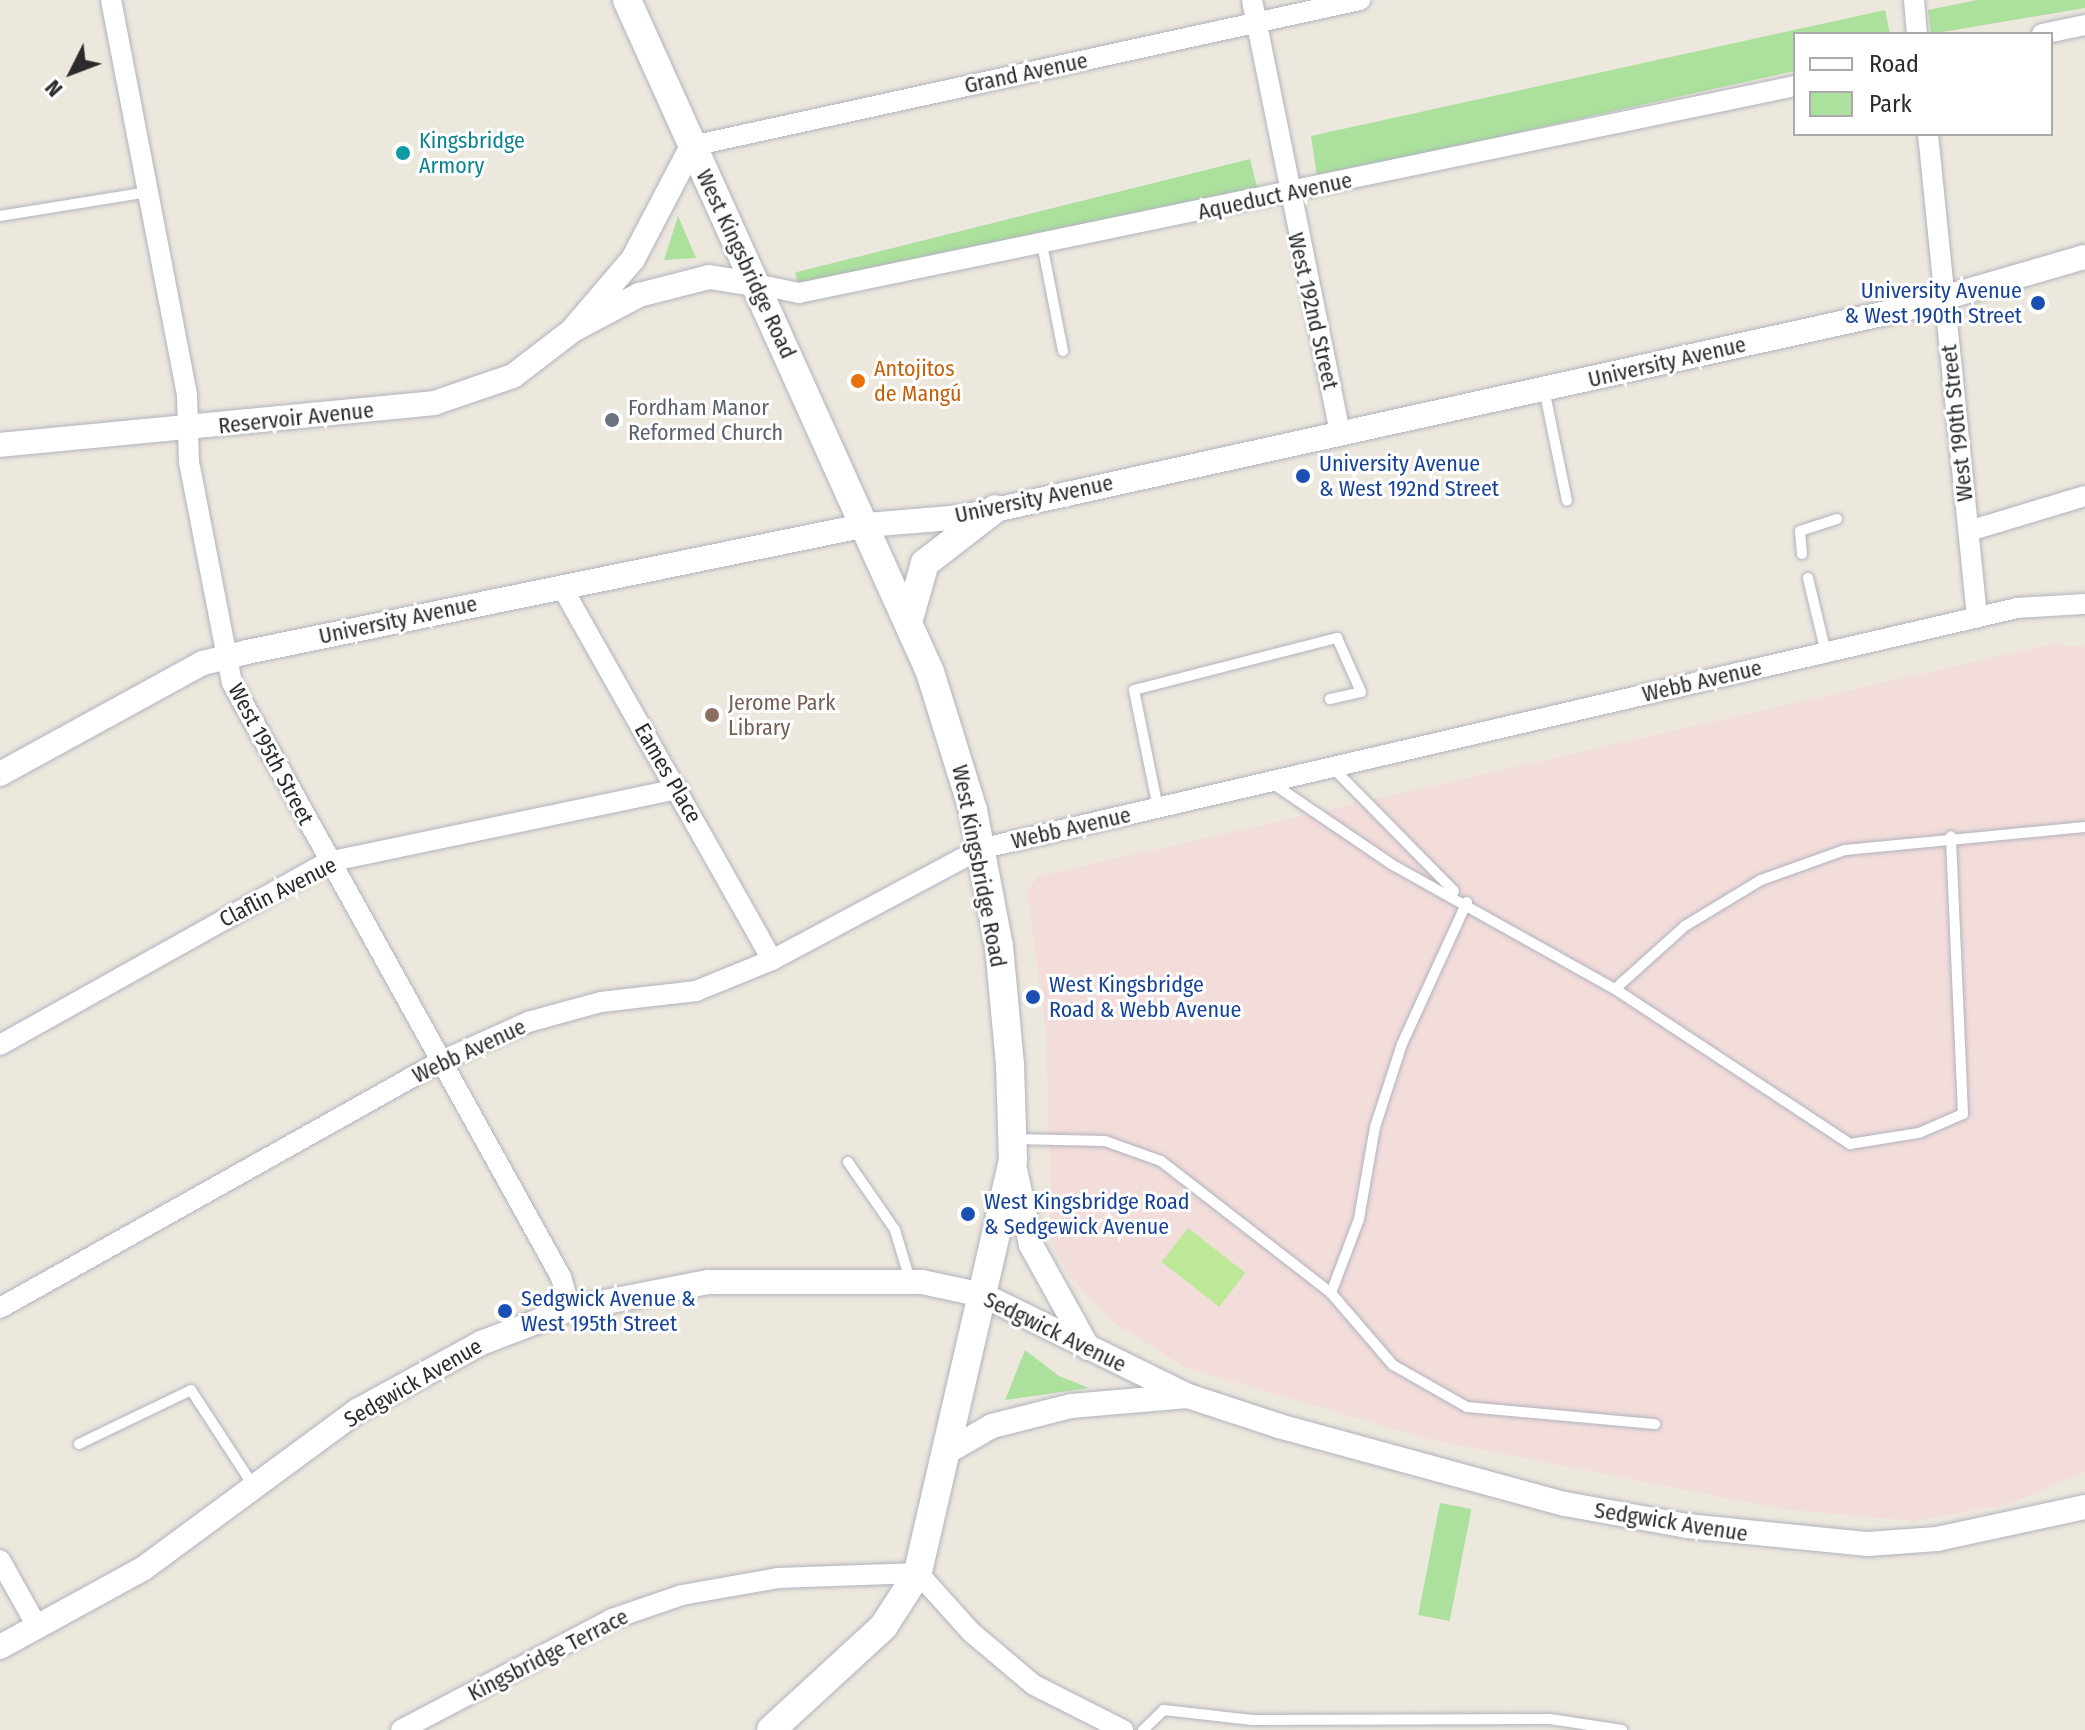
<!DOCTYPE html>
<meta charset="utf-8">
<style>
body{margin:0}
#map{position:relative;width:2085px;height:1730px;overflow:hidden;background:#ede8de;font-family:"Fira Sans Condensed",sans-serif}
div>[style]{position:absolute}
.medical>*{inset:0;background:#f3dddb}
.green>*{inset:0;background:#abe19c;transform-origin:0 0}
.pitch>*{inset:0;background:#bce898;transform-origin:0 0}
.roads{filter:drop-shadow(0 0 2px #b1b2be) drop-shadow(0 0 2px #b1b2be)}
.service>*{height:10px;margin:-5px;padding:0 5px;transform-origin:5px;border-radius:5px;background:#fff}
.minor>*{height:20px;margin:-10px;padding:0 10px;transform-origin:10px;border-radius:10px;background:#fff}
.tertiary>*{height:24px;margin:-12px;padding:0 12px;transform-origin:12px;border-radius:12px;background:#fff}
.secondary>*{height:28px;margin:-14px;padding:0 14px;transform-origin:14px;border-radius:14px;background:#fff}
.dots>*{width:22px;height:22px;translate:-50% -50%;box-sizing:border-box;border:4px solid #fff;border-radius:50%}
span{translate:-50% -50%;white-space:nowrap;text-align:center;line-height:1.15;-webkit-text-stroke:6px #fff;paint-order:stroke}
.street-label{font-size:22px;color:#2b2b2b}
.culture-label{font-size:22px;color:#0d838f}
.left{translate:0 -50%;text-align:left}
.transit-label{font-size:22px;color:#164399}
.right{translate:-100% -50%;text-align:right}
.food-label{font-size:22px;color:#c56008}
.worship-label{font-size:22px;color:#5b616d}
.education-label{font-size:22px;color:#785e54}
.legend{position:absolute;left:1793px;top:32px;width:260px;height:104px;box-sizing:border-box;background:#fff;border:2px solid #aaa;margin:0;padding:10px 14px;list-style:none;font-size:24px;color:#2b2b2b}
.legend li{display:flex;align-items:center;gap:16px;height:40px}
.legend b{width:40px;border:2px solid #aaa}
.north{position:absolute;left:32px;top:32px;width:80px;height:80px;-webkit-text-stroke:6px #fff;paint-order:stroke;rotate:228deg;font-size:22px;font-weight:700;line-height:32px;text-align:center;color:#2b2b2b}
.north::after{content:'';display:block;margin:auto;width:28px;height:36px;background:#2b2b2b;clip-path:polygon(50% 0,100% 100%,50% 72%,0 100%)}
</style>
<div id="map">
<div class="medical">
<i style="clip-path:polygon(2052px 644px,2085px 647px,2085px 1472px,2009px 1504px,1914px 1521px,1782px 1509px,1427px 1439px,1184px 1367px,1112px 1321px,1069px 1276px,1052px 1242px,1046px 1034px,1027px 890px,1039px 876px)"></i>
</div>
<div class="green">
<i style="clip-path:polygon(1977px 0,2085px 0,2085px 8px,1931px 34px,1928px 10px)"></i>
<i style="clip-path:polygon(1885px 10px,1890px 34px,1795px 34px,1795px 71px,1317px 177px,1311px 136px)"></i>
<i style="left:1250px;top:159px;width:32px;height:469px;rotate:76deg"></i>
<i style="clip-path:polygon(678px 216px,696px 258px,664px 260px)"></i>
<i style="clip-path:polygon(1025px 1350px,1059px 1376px,1089px 1388px,1005px 1400px)"></i>
<i style="left:1440px;top:1503px;width:32px;height:114px;rotate:11deg"></i>
</div>
<div class="pitch">
<i style="left:1188px;top:1228px;width:73px;height:43px;rotate:38deg"></i>
</div>
<div class="roads">
<div class="service">
<i style="left:0;top:216px;width:150px;rotate:-9.2deg"></i>
<i style="left:1042px;top:244px;width:109px;rotate:78.9deg"></i>
<i style="left:1544px;top:389px;width:114px;rotate:78.4deg"></i>
<i style="left:1802px;top:554px;width:23px;rotate:-95deg"></i>
<i style="left:1800px;top:531px;width:39px;rotate:-18deg"></i>
<i style="left:1808px;top:578px;width:77px;rotate:76.5deg"></i>
<i style="left:1332px;top:767px;width:174px;rotate:45.5deg"></i>
<i style="left:1272px;top:783px;width:144px;rotate:34.2deg"></i>
<i style="left:1391px;top:864px;width:257px;rotate:29.2deg"></i>
<i style="left:1615px;top:989px;width:282px;rotate:33.4deg"></i>
<i style="left:1850px;top:1144px;width:70px;rotate:-9.1deg"></i>
<i style="left:1919px;top:1133px;width:48px;rotate:-23.4deg"></i>
<i style="left:1963px;top:1114px;width:278px;rotate:-92.5deg"></i>
<i style="left:1158px;top:808px;width:120px;rotate:-101.5deg"></i>
<i style="left:1134px;top:690px;width:210px;rotate:-14.4deg"></i>
<i style="left:1337px;top:638px;width:59px;rotate:66deg"></i>
<i style="left:1361px;top:692px;width:32px;rotate:167deg"></i>
<i style="left:1467px;top:902px;width:156px;rotate:114.6deg"></i>
<i style="left:1402px;top:1044px;width:87px;rotate:108deg"></i>
<i style="left:1375px;top:1127px;width:93px;rotate:99.9deg"></i>
<i style="left:1359px;top:1219px;width:79px;rotate:110.7deg"></i>
<i style="left:1331px;top:1293px;width:95px;rotate:49.3deg"></i>
<i style="left:1393px;top:1365px;width:85px;rotate:29.6deg"></i>
<i style="left:1467px;top:1407px;width:189px;rotate:5.2deg"></i>
<i style="left:1615px;top:989px;width:94px;rotate:-42deg"></i>
<i style="left:1685px;top:926px;width:89px;rotate:-31.2deg"></i>
<i style="left:1761px;top:880px;width:89px;rotate:-19.7deg"></i>
<i style="left:1845px;top:850px;width:241px;rotate:-5.5deg"></i>
<i style="left:1014px;top:1139px;width:91px;rotate:1.3deg"></i>
<i style="left:1105px;top:1141px;width:59px;rotate:19.7deg"></i>
<i style="left:1161px;top:1161px;width:215px;rotate:37.8deg"></i>
<i style="left:848px;top:1162px;width:83px;rotate:55.3deg"></i>
<i style="left:895px;top:1230px;width:52px;rotate:73.3deg"></i>
<i style="left:79px;top:1444px;width:124px;rotate:-25.7deg"></i>
<i style="left:191px;top:1390px;width:113px;rotate:56.9deg"></i>
<i style="left:1143px;top:1730px;width:29px;rotate:-44deg"></i>
<i style="left:1164px;top:1710px;width:89px;rotate:6.5deg"></i>
<i style="left:1252px;top:1720px;width:298px;rotate:-0.2deg"></i>
<i style="left:1550px;top:1719px;width:73px;rotate:8.7deg"></i>
</div>
<div class="minor">
<i style="left:111px;top:0;width:402px;rotate:79.1deg"></i>
<i style="left:187px;top:395px;width:67px;rotate:88.3deg"></i>
<i style="left:189px;top:462px;width:225px;rotate:79deg"></i>
<i style="left:232px;top:683px;width:679px;rotate:61.02deg"></i>
<i style="left:561px;top:1277px;width:33px;rotate:74deg"></i>
<i style="left:1252px;top:0;width:443px;rotate:78.5deg"></i>
<i style="left:1914px;top:0;width:34px;rotate:85deg"></i>
<i style="left:2042px;top:34px;width:44px;rotate:-11.8deg"></i>
<i style="left:1928px;top:134px;width:486px;rotate:84.2deg"></i>
<i style="left:692px;top:146px;width:684px;rotate:-12.33deg"></i>
<i style="left:755px;top:284px;width:45px;rotate:11.6deg"></i>
<i style="left:799px;top:293px;width:1017px;rotate:-11.74deg"></i>
<i style="left:1969px;top:531px;width:121px;rotate:-16.8deg"></i>
<i style="left:562px;top:587px;width:428px;rotate:60.6deg"></i>
<i style="left:0;top:1045px;width:376px;rotate:-29.2deg"></i>
<i style="left:328px;top:862px;width:357px;rotate:-11.8deg"></i>
<i style="left:0;top:1308px;width:503px;rotate:-29.26deg"></i>
<i style="left:439px;top:1062px;width:98px;rotate:-24.2deg"></i>
<i style="left:528px;top:1022px;width:76px;rotate:-15.3deg"></i>
<i style="left:601px;top:1002px;width:96px;rotate:-6.6deg"></i>
<i style="left:696px;top:991px;width:82px;rotate:-22.2deg"></i>
<i style="left:772px;top:960px;width:236px;rotate:-28.1deg"></i>
<i style="left:980px;top:849px;width:1065px;rotate:-13.08deg"></i>
<i style="left:2017px;top:608px;width:68px;rotate:-3.4deg"></i>
<i style="left:0;top:1560px;width:78px;rotate:60.8deg"></i>
<i style="left:401px;top:1730px;width:238px;rotate:-27.7deg"></i>
<i style="left:612px;top:1619px;width:74px;rotate:-18.9deg"></i>
<i style="left:682px;top:1595px;width:97px;rotate:-10deg"></i>
<i style="left:778px;top:1578px;width:140px;rotate:-2deg"></i>
<i style="left:918px;top:1573px;width:79px;rotate:48.1deg"></i>
<i style="left:971px;top:1632px;width:82px;rotate:40.1deg"></i>
<i style="left:1034px;top:1685px;width:100px;rotate:26.8deg"></i>
</div>
<div class="tertiary">
<i style="left:575px;top:327px;width:89px;rotate:-49.5deg"></i>
<i style="left:633px;top:259px;width:127px;rotate:-62.4deg"></i>
<i style="left:0;top:445px;width:436px;rotate:-5.5deg"></i>
<i style="left:434px;top:403px;width:83px;rotate:-18.9deg"></i>
<i style="left:513px;top:376px;width:76px;rotate:-37.5deg"></i>
<i style="left:573px;top:330px;width:75px;rotate:-27.9deg"></i>
<i style="left:639px;top:295px;width:72px;rotate:-14.4deg"></i>
<i style="left:709px;top:277px;width:47px;rotate:8.7deg"></i>
<i style="left:0;top:774px;width:231px;rotate:-28.7deg"></i>
<i style="left:203px;top:663px;width:45px;rotate:-14deg"></i>
<i style="left:247px;top:652px;width:633px;rotate:-11.58deg"></i>
<i style="left:867px;top:525px;width:96px;rotate:-4.8deg"></i>
<i style="left:963px;top:517px;width:969px;rotate:-12.46deg"></i>
<i style="left:1909px;top:308px;width:183px;rotate:-16.2deg"></i>
<i style="left:1013px;top:1160px;width:87px;rotate:78deg"></i>
<i style="left:1031px;top:1245px;width:118px;rotate:61deg"></i>
<i style="left:945px;top:1453px;width:54px;rotate:-29.9deg"></i>
<i style="left:992px;top:1426px;width:81px;rotate:-14.2deg"></i>
<i style="left:1071px;top:1406px;width:117px;rotate:-4.9deg"></i>
<i style="left:0;top:1647px;width:164px;rotate:-28.7deg"></i>
<i style="left:144px;top:1568px;width:265px;rotate:-36.4deg"></i>
<i style="left:357px;top:1411px;width:141px;rotate:-28.7deg"></i>
<i style="left:481px;top:1343px;width:95px;rotate:-20.9deg"></i>
<i style="left:570px;top:1309px;width:141px;rotate:-11.1deg"></i>
<i style="left:708px;top:1282px;width:214px"></i>
<i style="left:922px;top:1282px;width:62px;rotate:12deg"></i>
<i style="left:983px;top:1295px;width:229px;rotate:26.2deg"></i>
<i style="left:1188px;top:1396px;width:96px;rotate:18.2deg"></i>
<i style="left:1279px;top:1426px;width:296px;rotate:15.3deg"></i>
<i style="left:1565px;top:1504px;width:124px;rotate:10.2deg"></i>
<i style="left:1687px;top:1526px;width:182px;rotate:5.7deg"></i>
<i style="left:1868px;top:1544px;width:69px;rotate:-4.1deg"></i>
<i style="left:1937px;top:1539px;width:151px;rotate:-12.2deg"></i>
</div>
<div class="secondary">
<i style="left:627px;top:0;width:737px;rotate:65.73deg"></i>
<i style="left:930px;top:672px;width:145px;rotate:72.7deg"></i>
<i style="left:973px;top:810px;width:138px;rotate:79.2deg"></i>
<i style="left:999px;top:946px;width:120px;rotate:84.7deg"></i>
<i style="left:1010px;top:1065px;width:95px;rotate:88.2deg"></i>
<i style="left:1013px;top:1160px;width:424px;rotate:103deg"></i>
<i style="left:918px;top:1573px;width:64px;rotate:122.9deg"></i>
<i style="left:883px;top:1627px;width:152px;rotate:137.4deg"></i>
<i style="left:909px;top:619px;width:58px;rotate:-74.1deg"></i>
<i style="left:925px;top:563px;width:88px;rotate:-37.6deg"></i>
</div>
</div>
<div class="dots">
<i style="left:403px;top:153px;background:#0f9aa8"></i>
<i style="left:2038px;top:303px;background:#1a4fb4"></i>
<i style="left:858px;top:381px;background:#e8710a"></i>
<i style="left:612px;top:420px;background:#6b7280"></i>
<i style="left:1303px;top:476px;background:#1a4fb4"></i>
<i style="left:712px;top:715px;background:#8d6e63"></i>
<i style="left:1033px;top:997px;background:#1a4fb4"></i>
<i style="left:968px;top:1214px;background:#1a4fb4"></i>
<i style="left:505px;top:1311px;background:#1a4fb4"></i>
</div>
<div class="street-label">
<span style="left:1026px;top:73px;rotate:-12deg">Grand Avenue</span>
<span style="left:1275px;top:196px;rotate:-12deg">Aqueduct Avenue</span>
<span style="left:746px;top:264px;rotate:65deg">West Kingsbridge Road</span>
<span style="left:1313px;top:311px;rotate:77deg">West 192nd Street</span>
<span style="left:1667px;top:362px;rotate:-13deg">University Avenue</span>
<span style="left:296px;top:418px;rotate:-6deg">Reservoir Avenue</span>
<span style="left:1957px;top:423px;rotate:-96deg">West 190th Street</span>
<span style="left:1034px;top:499px;rotate:-12deg">University Avenue</span>
<span style="left:398px;top:620px;rotate:-12deg">University Avenue</span>
<span style="left:1702px;top:681px;rotate:-13deg">Webb Avenue</span>
<span style="left:271px;top:754px;rotate:62deg">West 195th Street</span>
<span style="left:668px;top:773px;rotate:60deg">Eames Place</span>
<span style="left:1071px;top:828px;rotate:-13deg">Webb Avenue</span>
<span style="left:979px;top:866px;rotate:79deg">West Kingsbridge Road</span>
<span style="left:278px;top:892px;rotate:-27deg">Claflin Avenue</span>
<span style="left:469px;top:1051px;rotate:-25deg">Webb Avenue</span>
<span style="left:1055px;top:1332px;rotate:26deg">Sedgwick Avenue</span>
<span style="left:413px;top:1383px;rotate:-30deg">Sedgwick Avenue</span>
<span style="left:1671px;top:1522px;rotate:9deg">Sedgwick Avenue</span>
<span style="left:548px;top:1655px;rotate:-27deg">Kingsbridge Terrace</span>
</div>
<div class="culture-label">
<span class="left" style="left:419px;top:153px">Kingsbridge<br>Armory</span>
</div>
<div class="transit-label">
<span class="right" style="left:2022px;top:303px">University Avenue<br>&amp; West 190th Street</span>
<span class="left" style="left:1319px;top:476px">University Avenue<br>&amp; West 192nd Street</span>
<span class="left" style="left:1049px;top:997px">West Kingsbridge<br>Road &amp; Webb Avenue</span>
<span class="left" style="left:984px;top:1214px">West Kingsbridge Road<br>&amp; Sedgewick Avenue</span>
<span class="left" style="left:521px;top:1311px">Sedgwick Avenue &amp;<br>West 195th Street</span>
</div>
<div class="food-label">
<span class="left" style="left:874px;top:381px">Antojitos<br>de Mangú</span>
</div>
<div class="worship-label">
<span class="left" style="left:628px;top:420px">Fordham Manor<br>Reformed Church</span>
</div>
<div class="education-label">
<span class="left" style="left:728px;top:715px">Jerome Park<br>Library</span>
</div>
<ul class="legend">
<li><b style="height:10px;background:#fff"></b>Road</li>
<li><b style="height:22px;background:#abe19c"></b>Park</li>
</ul>
<div class="north">N</div>
</div>
